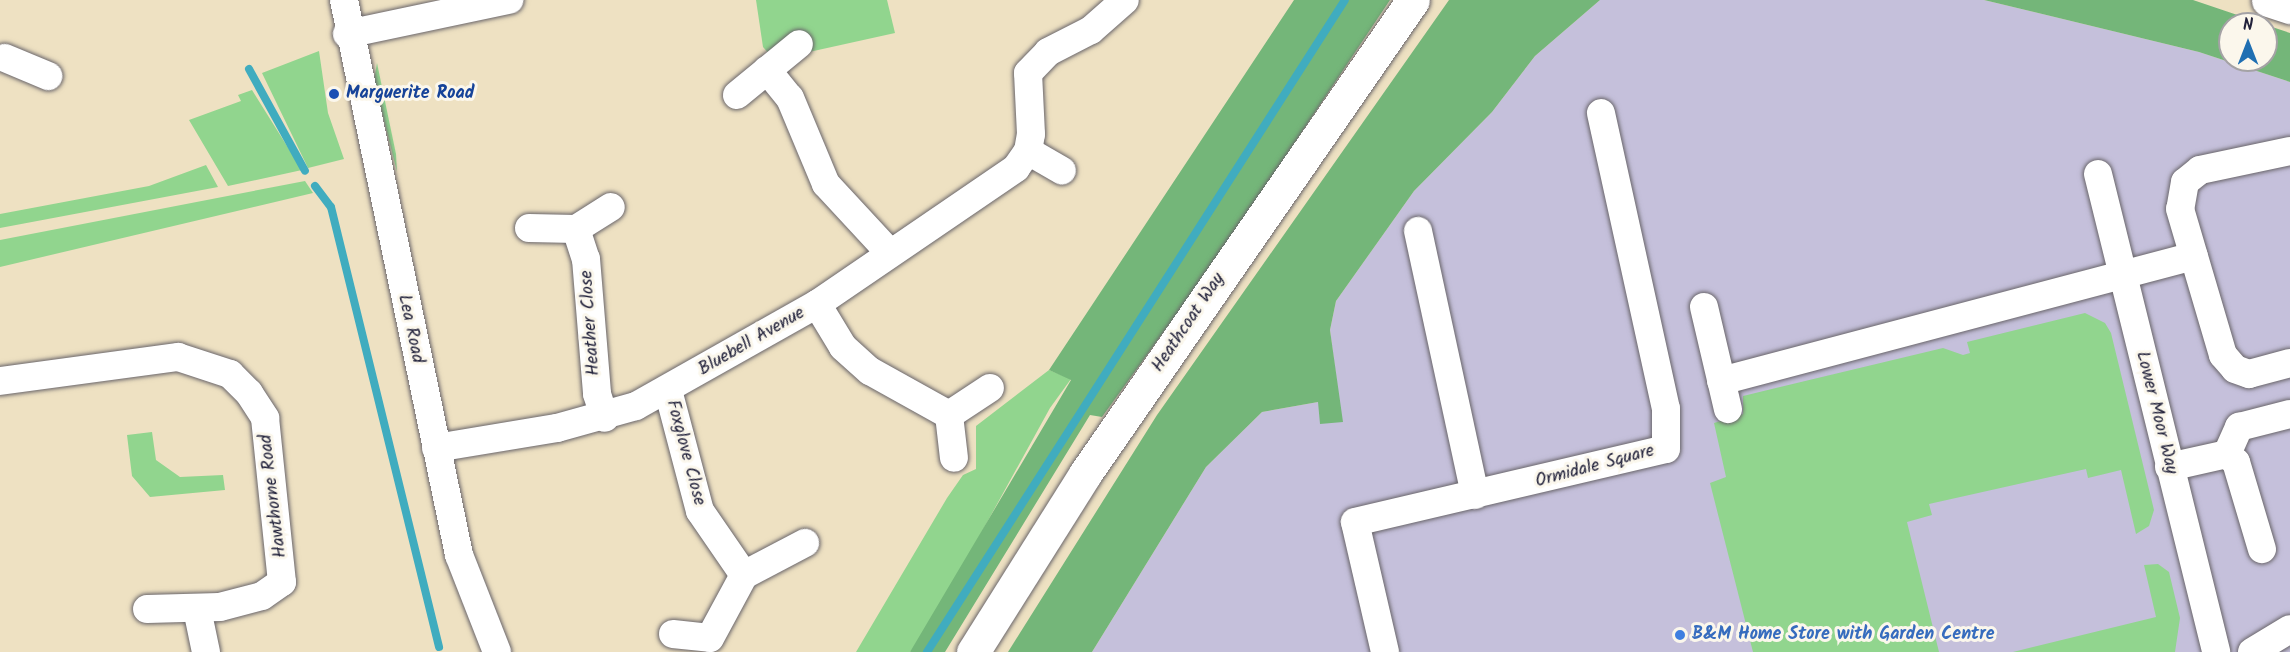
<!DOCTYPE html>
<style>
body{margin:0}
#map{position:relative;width:2290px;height:652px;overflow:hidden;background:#eee1c2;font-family:Kalam,sans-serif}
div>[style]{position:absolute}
.industrial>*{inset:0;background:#c5c0db}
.green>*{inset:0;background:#91d58e}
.forest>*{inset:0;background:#74b679}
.stream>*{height:8px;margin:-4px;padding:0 4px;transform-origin:4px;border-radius:4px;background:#40acbf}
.roads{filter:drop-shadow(0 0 2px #69656a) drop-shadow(0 0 2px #69656a)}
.minor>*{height:28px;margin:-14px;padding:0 14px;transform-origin:14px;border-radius:14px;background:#fff}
.major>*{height:33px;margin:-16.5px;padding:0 16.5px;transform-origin:16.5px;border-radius:16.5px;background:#fff}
.highway>*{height:33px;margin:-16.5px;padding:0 16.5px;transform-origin:16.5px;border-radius:16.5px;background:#fff}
.dots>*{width:16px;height:16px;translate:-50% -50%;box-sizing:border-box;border:3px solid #fbf7ec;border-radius:50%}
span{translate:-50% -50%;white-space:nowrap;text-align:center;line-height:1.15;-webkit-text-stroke:6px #fbf7ec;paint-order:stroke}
.transit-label{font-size:18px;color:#164399;font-weight:700}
.left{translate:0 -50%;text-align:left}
.street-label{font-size:18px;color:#22223b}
.shop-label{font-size:18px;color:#366cbe;font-weight:700}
.north{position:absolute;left:2218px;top:12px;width:60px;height:60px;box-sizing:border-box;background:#fbf7ec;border:2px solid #a4a2a5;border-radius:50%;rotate:0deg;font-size:16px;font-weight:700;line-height:24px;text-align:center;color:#22223b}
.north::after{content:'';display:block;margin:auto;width:21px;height:27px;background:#1f6fb2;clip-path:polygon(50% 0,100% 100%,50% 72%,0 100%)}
</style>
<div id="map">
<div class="industrial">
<i style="clip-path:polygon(1600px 0,1984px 0,2199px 52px,2290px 82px,2290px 652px,1092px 652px,1206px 467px,1262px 412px,1318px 402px,1342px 422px,1330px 330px,1336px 301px,1414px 191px,1492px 112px,1535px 56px)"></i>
</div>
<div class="green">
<i style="clip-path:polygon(756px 0,887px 0,895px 33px,809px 52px,770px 55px,763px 47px)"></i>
<i style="clip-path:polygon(319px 51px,328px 113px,344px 159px,308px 168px,262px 73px)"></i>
<i style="clip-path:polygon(377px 63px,396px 154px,397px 172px,374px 80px)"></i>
<i style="clip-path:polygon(252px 90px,302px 170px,228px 186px,189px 120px,241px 101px,238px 95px)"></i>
<i style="clip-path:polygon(206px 165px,218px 187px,0 228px,0 214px,149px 186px)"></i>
<i style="clip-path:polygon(305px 181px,313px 193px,0 267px,0 240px)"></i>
<i style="clip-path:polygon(2085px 313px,2105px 323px,2111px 333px,2154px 510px,2149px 526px,2136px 534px,2121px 470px,2088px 478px,2086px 469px,1929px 504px,1932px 515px,1907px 522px,1939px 652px,1753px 652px,1710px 483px,1726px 477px,1714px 423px,1743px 414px,1743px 396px,1943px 348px,1963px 355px,1970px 353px,1967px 342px)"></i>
<i style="clip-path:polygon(1049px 370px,1071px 379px,1050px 408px,926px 633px,910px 652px,856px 652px,947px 498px,963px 475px,976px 469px,976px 426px)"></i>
<i style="clip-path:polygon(152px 432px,156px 460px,180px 477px,223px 475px,225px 490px,150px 497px,132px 476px,127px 435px)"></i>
<i style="clip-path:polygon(2158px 564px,2169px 572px,2180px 618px,2175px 652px,2013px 652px,2156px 617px,2144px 565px)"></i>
</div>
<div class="forest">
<i style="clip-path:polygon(1294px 0,1390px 0,1223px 250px,1102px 417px,1090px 415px,945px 652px,910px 652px,1071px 380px,1049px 370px)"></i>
<i style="clip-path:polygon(1449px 0,1600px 0,1535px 56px,1492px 112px,1414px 191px,1336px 301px,1330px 330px,1343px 422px,1320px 424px,1318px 402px,1262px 412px,1206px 467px,1092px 652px,1008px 652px,1157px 415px)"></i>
<i style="clip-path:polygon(1984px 0,2193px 0,2264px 24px,2230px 24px,2230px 60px,2266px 60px,2266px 25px,2290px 33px,2290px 82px,2199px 52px)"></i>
</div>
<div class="stream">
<i style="left:249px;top:69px;width:116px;rotate:61.2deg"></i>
<i style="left:315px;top:186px;width:26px;rotate:53deg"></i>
<i style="left:331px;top:207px;width:453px;rotate:76.2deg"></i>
<i style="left:927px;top:652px;width:774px;rotate:-57.34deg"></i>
</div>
<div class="roads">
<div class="minor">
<i style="left:344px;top:0;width:567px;rotate:78.29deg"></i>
<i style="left:459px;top:555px;width:104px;rotate:68.6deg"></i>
<i style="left:347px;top:34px;width:166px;rotate:-11.9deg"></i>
<i style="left:5px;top:58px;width:47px;rotate:22.7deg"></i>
<i style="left:767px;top:70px;width:36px;rotate:51deg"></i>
<i style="left:790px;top:98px;width:93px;rotate:67.3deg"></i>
<i style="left:826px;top:184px;width:91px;rotate:47.2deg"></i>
<i style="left:737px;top:95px;width:80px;rotate:-39.4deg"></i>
<i style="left:1028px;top:151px;width:39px;rotate:30deg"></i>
<i style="left:2290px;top:151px;width:92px;rotate:168.1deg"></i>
<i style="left:2200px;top:170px;width:19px;rotate:141deg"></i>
<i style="left:2185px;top:182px;width:27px;rotate:100deg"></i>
<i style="left:2180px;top:209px;width:152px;rotate:73.6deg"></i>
<i style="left:2223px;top:355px;width:18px;rotate:49deg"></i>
<i style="left:2235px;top:369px;width:15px;rotate:20deg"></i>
<i style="left:2249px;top:374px;width:42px;rotate:-15deg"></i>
<i style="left:2098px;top:174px;width:492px;rotate:76.1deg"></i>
<i style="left:529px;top:228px;width:47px;rotate:1.2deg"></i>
<i style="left:576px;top:229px;width:32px;rotate:72deg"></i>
<i style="left:586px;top:259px;width:135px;rotate:85.3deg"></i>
<i style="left:597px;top:394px;width:25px;rotate:72deg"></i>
<i style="left:576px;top:229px;width:41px;rotate:-32.2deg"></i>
<i style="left:1418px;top:231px;width:270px;rotate:77.8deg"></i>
<i style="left:817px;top:304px;width:50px;rotate:58.8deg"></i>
<i style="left:843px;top:347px;width:36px;rotate:42deg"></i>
<i style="left:870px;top:371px;width:90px;rotate:29.1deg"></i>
<i style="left:1704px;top:307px;width:105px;rotate:76.8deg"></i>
<i style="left:0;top:381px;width:180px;rotate:-7.7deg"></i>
<i style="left:178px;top:357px;width:55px;rotate:18.1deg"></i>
<i style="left:230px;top:374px;width:27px;rotate:45deg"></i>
<i style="left:249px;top:393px;width:30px;rotate:57deg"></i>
<i style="left:265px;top:418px;width:165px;rotate:84.1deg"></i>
<i style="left:282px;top:582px;width:24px;rotate:145deg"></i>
<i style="left:262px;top:596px;width:43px;rotate:165.3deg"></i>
<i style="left:220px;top:607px;width:73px;rotate:178.4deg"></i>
<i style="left:1721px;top:381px;width:489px;rotate:-14.8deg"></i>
<i style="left:668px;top:390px;width:125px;rotate:75.2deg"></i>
<i style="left:700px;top:511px;width:78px;rotate:55.5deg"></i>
<i style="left:949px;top:415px;width:49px;rotate:-33.4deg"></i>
<i style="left:949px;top:415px;width:43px;rotate:83.4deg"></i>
<i style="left:436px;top:448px;width:123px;rotate:-9.4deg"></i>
<i style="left:557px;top:428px;width:82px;rotate:-15.6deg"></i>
<i style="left:636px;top:406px;width:208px;rotate:-29.4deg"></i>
<i style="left:817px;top:304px;width:241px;rotate:-34.3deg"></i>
<i style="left:1016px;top:168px;width:21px;rotate:-55deg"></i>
<i style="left:1028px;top:151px;width:17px;rotate:-80deg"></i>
<i style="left:1031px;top:134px;width:61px;rotate:-92.8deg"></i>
<i style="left:1028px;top:73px;width:29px;rotate:-46deg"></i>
<i style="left:1048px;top:52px;width:48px;rotate:-27.1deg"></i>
<i style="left:1091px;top:30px;width:45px;rotate:-41.4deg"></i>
<i style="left:2227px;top:454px;width:30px;rotate:-66deg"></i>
<i style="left:2239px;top:427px;width:53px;rotate:-14.3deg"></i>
<i style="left:2169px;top:467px;width:59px;rotate:-12.6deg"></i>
<i style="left:2227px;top:454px;width:12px;rotate:42deg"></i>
<i style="left:2236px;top:462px;width:91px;rotate:73.4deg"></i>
<i style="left:197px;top:609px;width:44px;rotate:78.2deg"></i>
<i style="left:673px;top:634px;width:37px;rotate:6deg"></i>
<i style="left:710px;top:638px;width:72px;rotate:-61.6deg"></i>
<i style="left:744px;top:575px;width:69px;rotate:-27.7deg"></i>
<i style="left:1385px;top:652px;width:133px;rotate:-103deg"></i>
<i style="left:1355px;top:522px;width:319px;rotate:-13.2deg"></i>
<i style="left:1666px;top:449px;width:40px;rotate:-90deg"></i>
<i style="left:1666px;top:409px;width:303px;rotate:-102.4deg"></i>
<i style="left:2252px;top:652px;width:44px;rotate:-31.2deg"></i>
</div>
<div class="major">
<i style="left:973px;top:652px;width:210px;rotate:-57.8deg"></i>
<i style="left:1085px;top:474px;width:576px;rotate:-55.32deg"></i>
</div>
<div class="highway">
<i style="left:2268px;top:0;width:23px;rotate:18deg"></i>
</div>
</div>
<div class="dots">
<i style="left:334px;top:94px;background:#1a4fb4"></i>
<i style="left:1680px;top:635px;background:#3f7fe0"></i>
</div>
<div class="transit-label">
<span class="left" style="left:346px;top:94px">Marguerite Road</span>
</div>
<div class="street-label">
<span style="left:591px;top:323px;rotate:-94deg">Heather Close</span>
<span style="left:1189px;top:323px;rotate:-56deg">Heathcoat Way</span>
<span style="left:410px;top:329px;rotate:78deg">Lea Road</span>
<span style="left:752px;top:342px;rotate:-30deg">Bluebell Avenue</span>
<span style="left:2156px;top:413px;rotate:76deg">Lower Moor Way</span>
<span style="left:685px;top:453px;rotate:75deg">Foxglove Close</span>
<span style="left:1595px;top:467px;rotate:-15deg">Ormidale Square</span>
<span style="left:274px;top:496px;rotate:-97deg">Hawthorne Road</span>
</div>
<div class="shop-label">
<span class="left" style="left:1692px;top:635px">B&amp;M Home Store with Garden Centre</span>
</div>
<div class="north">N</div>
</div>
